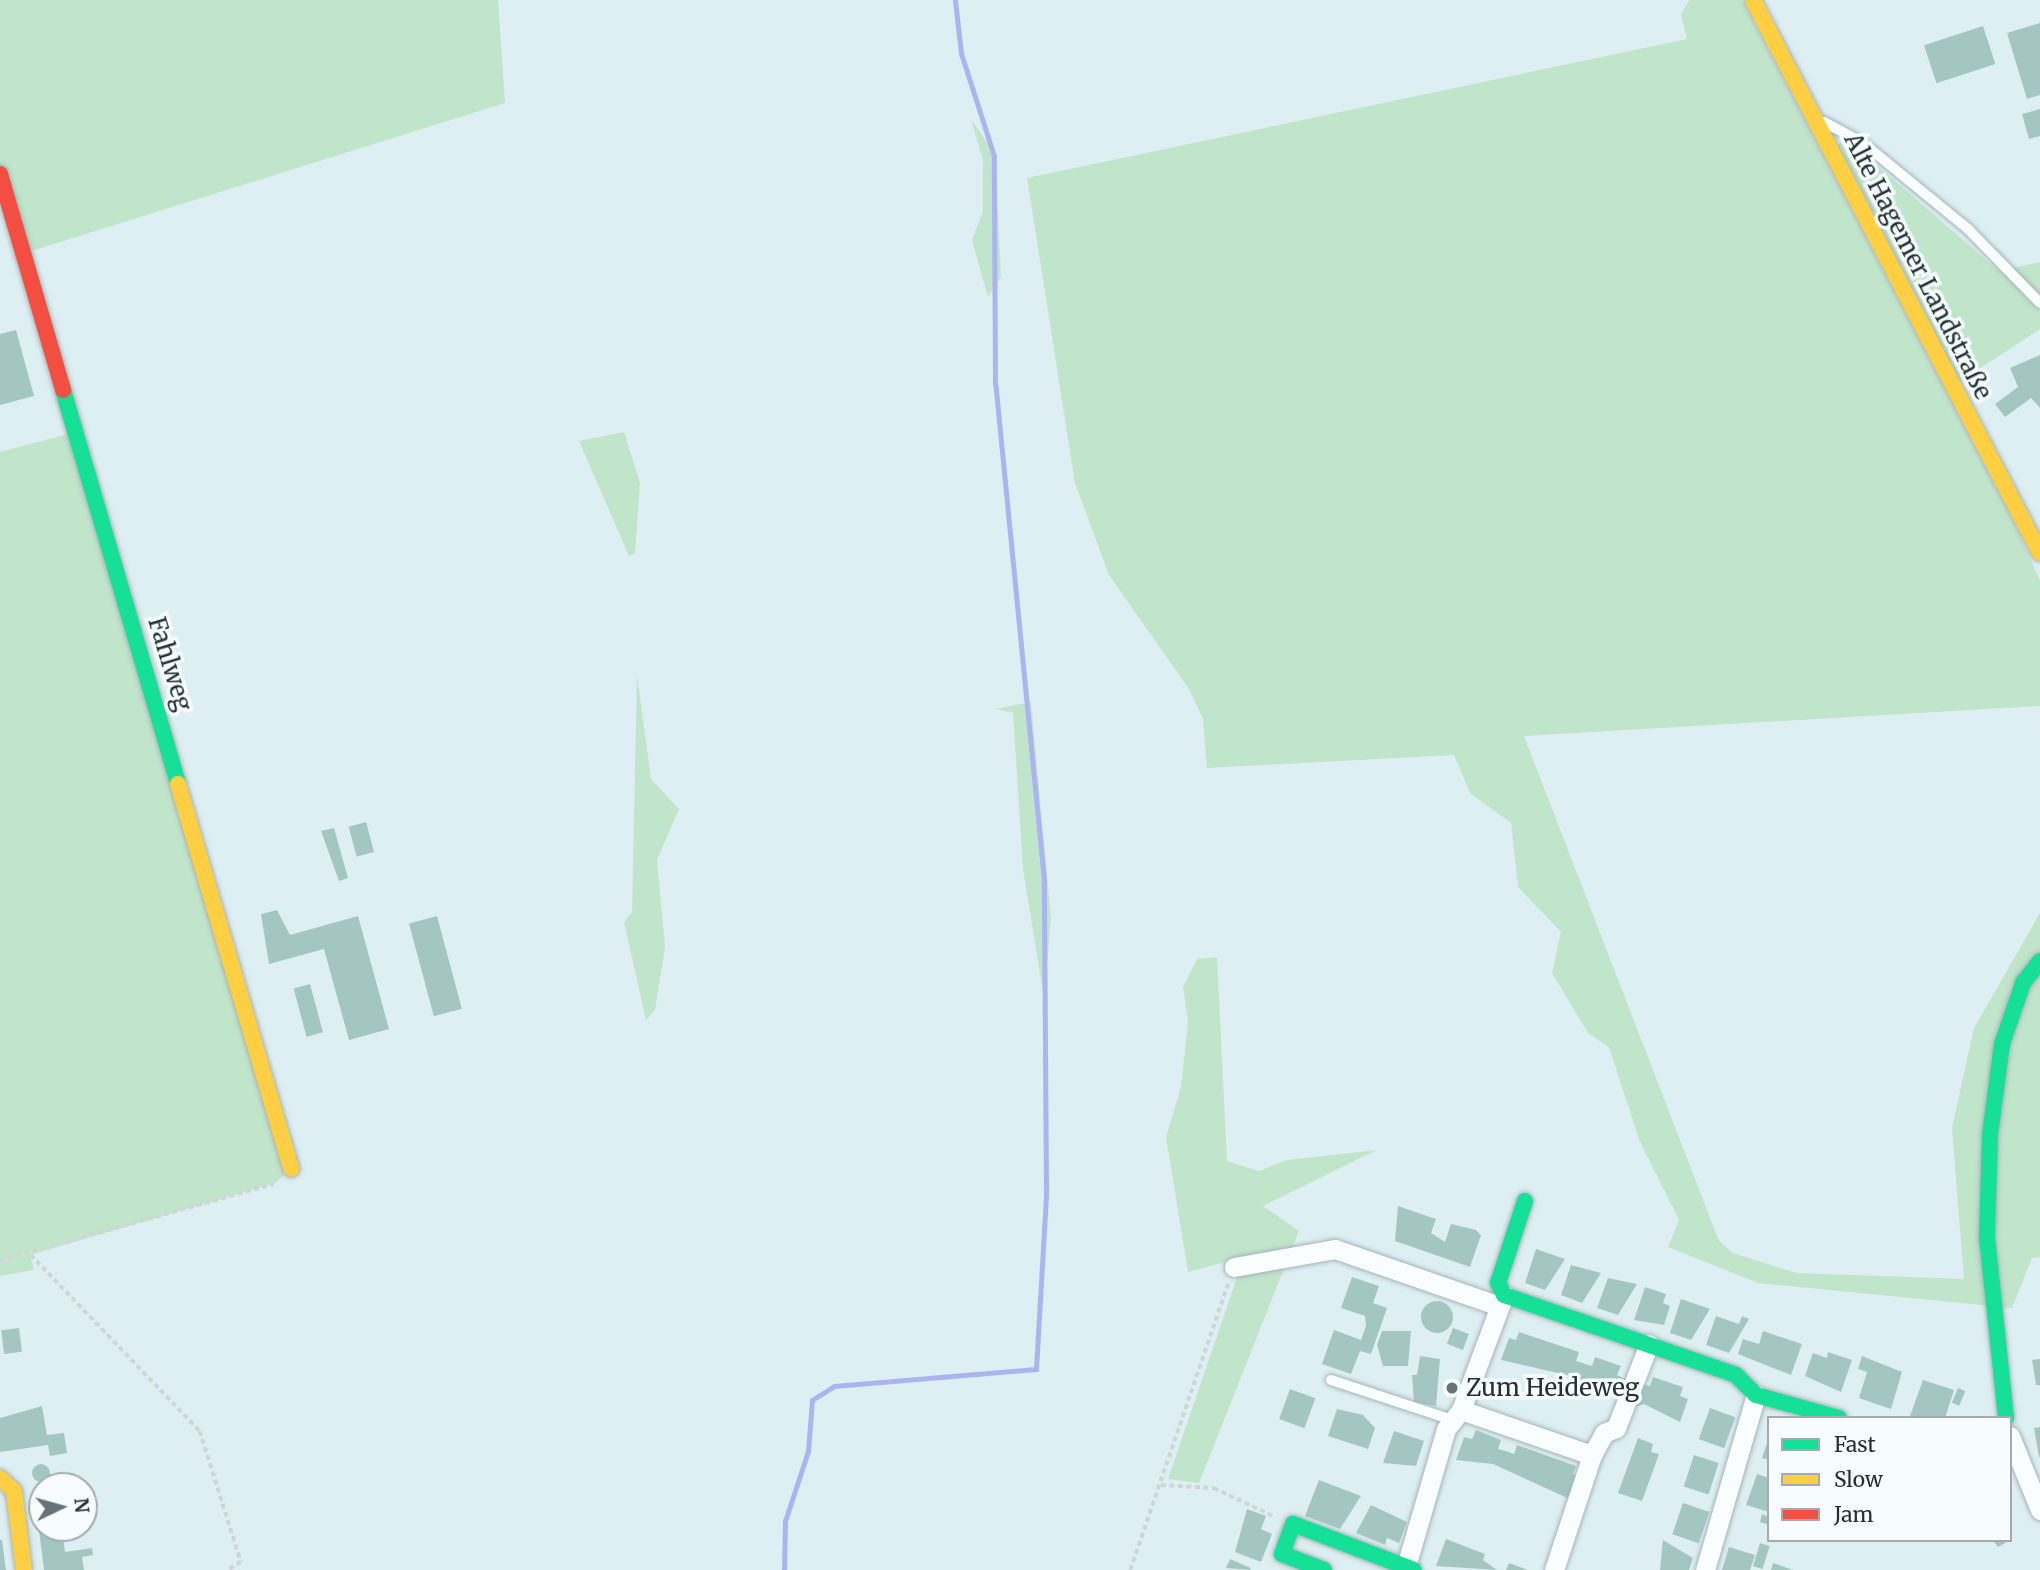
<!DOCTYPE html>
<meta charset="utf-8">
<style>
body{margin:0}
#map{position:relative;width:2040px;height:1570px;overflow:hidden;background:#deeff3;font-family:Merriweather,serif}
div>[style]{position:absolute}
.green>*{inset:0;background:#c1e5cb}
.stream>*{height:5px;margin:-2.5px;padding:0 2.5px;transform-origin:2.5px;border-radius:2.5px;background:#aab4f0}
.building>*{inset:0;background:#a4c6c3;transform-origin:0 0}
.round{border-radius:50%}
.path>*{height:3.5px;margin-top:-1.75px;transform-origin:0;background:repeating-linear-gradient(90deg,#d0d6d6 0 5px,transparent 0 8.5px)}
.roads{filter:drop-shadow(0 0 2px #a6b4b7) drop-shadow(0 0 2px #a6b4b7)}
.lane>*{height:10px;margin:-5px;padding:0 5px;transform-origin:5px;border-radius:5px;background:#fafdfd}
.street>*{height:19px;margin:-9.5px;padding:0 9.5px;transform-origin:9.5px;border-radius:9.5px;background:#fafdfd}
.fast>*{height:16px;margin:-8px;padding:0 8px;transform-origin:8px;border-radius:8px;background:#16e098}
.slow>*{height:16px;margin:-8px;padding:0 8px;transform-origin:8px;border-radius:8px;background:#ffcf43}
.jam>*{height:16px;margin:-8px;padding:0 8px;transform-origin:8px;border-radius:8px;background:#f24e42}
.dots>*{width:19px;height:19px;translate:-50% -50%;box-sizing:border-box;border:4px solid #f7fdfe;border-radius:50%}
span{translate:-50% -50%;white-space:nowrap;text-align:center;line-height:1.15;-webkit-text-stroke:7px #f7fdfe;paint-order:stroke}
.street-label{font-size:24px;color:#243133}
.poi-label{font-size:24px;color:#243133}
.left{translate:0 -50%;text-align:left}
.legend{position:absolute;left:1767px;top:1416px;width:245px;height:126px;box-sizing:border-box;background:#f7fdfe;border:2px solid #a3abad;margin:0;padding:9px 12px;list-style:none;font-size:21px;color:#243133}
.legend li{display:flex;align-items:center;gap:14px;height:35px}
.legend b{width:35px;border:2px solid #a3abad}
.north{position:absolute;left:28px;top:1472px;width:70px;height:70px;box-sizing:border-box;background:#f7fdfe;border:2px solid #a3abad;border-radius:50%;rotate:85deg;font-size:19px;font-weight:700;line-height:28px;text-align:center;color:#243133}
.north::after{content:'';display:block;margin:auto;width:24px;height:32px;background:#657476;clip-path:polygon(50% 0,100% 100%,50% 72%,0 100%)}
</style>
<div id="map">
<div class="green">
<i style="clip-path:polygon(0 0,498px 0,505px 103px,22px 254px,0 174px)"></i>
<i style="clip-path:polygon(1689px 0,1742px 0,2014px 523px,2040px 580px,2040px 706px,1524px 736px,1719px 1241px,1733px 1253px,1797px 1273px,1964px 1279px,1952px 1128px,1974px 1028px,2040px 913px,2040px 1257px,2032px 1258px,2012px 1308px,1758px 1283px,1668px 1247px,1679px 1220px,1640px 1142px,1609px 1047px,1588px 1033px,1552px 973px,1561px 932px,1518px 887px,1511px 823px,1470px 793px,1454px 755px,1207px 768px,1203px 719px,1189px 689px,1109px 575px,1075px 483px,1027px 178px,1687px 39px,1681px 15px)"></i>
<i style="clip-path:polygon(971px 119px,995px 154px,1001px 277px,988px 297px,972px 240px,983px 211px,983px 161px)"></i>
<i style="clip-path:polygon(1846px 139px,1999px 271px,2040px 262px,2040px 329px,1959px 382px,1837px 145px)"></i>
<i style="clip-path:polygon(76px 432px,291px 1169px,275px 1183px,30px 1255px,34px 1270px,0 1276px,0 452px)"></i>
<i style="clip-path:polygon(624px 432px,640px 483px,635px 553px,629px 556px,579px 441px)"></i>
<i style="clip-path:polygon(637px 675px,651px 779px,679px 809px,657px 860px,665px 947px,655px 1010px,646px 1020px,624px 922px,632px 912px)"></i>
<i style="clip-path:polygon(1031px 702px,1051px 918px,1044px 998px,1023px 869px,1013px 713px,996px 709px)"></i>
<i style="clip-path:polygon(1217px 957px,1227px 1161px,1259px 1171px,1287px 1160px,1377px 1150px,1263px 1206px,1299px 1231px,1199px 1483px,1168px 1479px,1244px 1257px,1188px 1272px,1166px 1137px,1181px 1087px,1188px 1022px,1183px 987px,1197px 959px)"></i>
</div>
<div class="stream">
<i style="left:784px;top:1570px;width:49px;rotate:-88.8deg"></i>
<i style="left:785px;top:1521px;width:74px;rotate:-71.8deg"></i>
<i style="left:808px;top:1451px;width:51px;rotate:-85.5deg"></i>
<i style="left:812px;top:1400px;width:26px;rotate:-32deg"></i>
<i style="left:834px;top:1386px;width:203px;rotate:-4.8deg"></i>
<i style="left:1036px;top:1369px;width:176px;rotate:-86.7deg"></i>
<i style="left:1046px;top:1193px;width:313px;rotate:-90.4deg"></i>
<i style="left:1044px;top:880px;width:498px;rotate:-95.6deg"></i>
<i style="left:995px;top:384px;width:228px;rotate:-90.3deg"></i>
<i style="left:994px;top:156px;width:108px;rotate:-107.8deg"></i>
<i style="left:961px;top:53px;width:53px;rotate:-96.5deg"></i>
</div>
<div class="building">
<i style="clip-path:polygon(2040px 23px,2040px 95px,2027px 99px,2007px 33px)"></i>
<i style="left:1983px;top:26px;width:40px;height:62px;rotate:72deg"></i>
<i style="clip-path:polygon(2040px 109px,2040px 136px,2029px 139px,2022px 114px)"></i>
<i style="clip-path:polygon(16px 330px,34px 396px,0 405px,0 334px)"></i>
<i style="clip-path:polygon(2040px 355px,2040px 408px,2031px 398px,2005px 417px,1995px 404px,2018px 387px,2010px 368px)"></i>
<i style="left:366px;top:822px;width:31px;height:18px;rotate:75deg"></i>
<i style="clip-path:polygon(334px 828px,348px 878px,339px 881px,321px 831px)"></i>
<i style="clip-path:polygon(277px 910px,290px 935px,358px 916px,389px 1029px,349px 1040px,324px 949px,269px 964px,261px 914px)"></i>
<i style="left:437px;top:916px;width:96px;height:29px;rotate:75deg"></i>
<i style="left:310px;top:984px;width:50px;height:17px;rotate:75deg"></i>
<i style="clip-path:polygon(1398px 1206px,1436px 1219px,1431px 1233px,1445px 1242px,1451px 1224px,1476px 1230px,1481px 1235px,1470px 1267px,1395px 1241px)"></i>
<i style="clip-path:polygon(1536px 1249px,1565px 1259px,1545px 1290px,1525px 1283px)"></i>
<i style="clip-path:polygon(1571px 1265px,1601px 1273px,1582px 1303px,1561px 1295px)"></i>
<i style="clip-path:polygon(1352px 1277px,1379px 1286px,1373px 1303px,1387px 1308px,1371px 1354px,1360px 1351px,1351px 1374px,1322px 1364px,1334px 1330px,1361px 1340px,1366px 1326px,1365px 1316px,1341px 1308px)"></i>
<i style="clip-path:polygon(1608px 1278px,1637px 1284px,1618px 1315px,1597px 1308px)"></i>
<i style="clip-path:polygon(1645px 1287px,1666px 1294px,1663px 1303px,1670px 1306px,1664px 1325px,1634px 1320px)"></i>
<i style="clip-path:polygon(1681px 1299px,1710px 1309px,1691px 1340px,1670px 1333px)"></i>
<i class="round" style="left:1421px;top:1301px;width:32px;height:32px"></i>
<i style="clip-path:polygon(1716px 1316px,1739px 1324px,1742px 1316px,1749px 1319px,1729px 1353px,1706px 1345px)"></i>
<i style="left:19px;top:1328px;width:24px;height:18px;rotate:83deg"></i>
<i style="left:1453px;top:1328px;width:17px;height:17px;rotate:21deg"></i>
<i style="clip-path:polygon(1382px 1331px,1411px 1331px,1408px 1366px,1383px 1366px,1377px 1345px)"></i>
<i style="clip-path:polygon(1763px 1331px,1802px 1344px,1791px 1375px,1738px 1354px,1743px 1339px,1759px 1344px)"></i>
<i style="clip-path:polygon(1519px 1332px,1579px 1352px,1576px 1361px,1592px 1366px,1595px 1357px,1621px 1366px,1617px 1375px,1626px 1379px,1621px 1394px,1585px 1384px,1584px 1389px,1571px 1376px,1501px 1360px,1509px 1338px,1516px 1340px)"></i>
<i style="clip-path:polygon(1828px 1352px,1852px 1360px,1841px 1392px,1805px 1376px,1813px 1353px,1827px 1358px)"></i>
<i style="clip-path:polygon(1420px 1356px,1440px 1359px,1436px 1406px,1414px 1402px,1412px 1375px,1417px 1375px)"></i>
<i style="clip-path:polygon(1862px 1356px,1902px 1372px,1891px 1409px,1859px 1398px,1867px 1372px,1858px 1369px)"></i>
<i style="clip-path:polygon(2040px 1359px,2040px 1385px,2036px 1385px,2032px 1360px)"></i>
<i style="clip-path:polygon(1653px 1377px,1683px 1387px,1680px 1396px,1688px 1399px,1680px 1422px,1644px 1404px,1634px 1407px,1642px 1384px,1650px 1386px)"></i>
<i style="clip-path:polygon(1923px 1380px,1954px 1390px,1945px 1418px,1910px 1416px)"></i>
<i style="left:1958px;top:1388px;width:8px;height:16px;rotate:23deg"></i>
<i style="left:1290px;top:1389px;width:27px;height:32px;rotate:20deg"></i>
<i style="clip-path:polygon(42px 1406px,47px 1435px,64px 1433px,67px 1453px,50px 1456px,48px 1445px,0 1452px,0 1418px)"></i>
<i style="left:1710px;top:1408px;width:27px;height:33px;rotate:20deg"></i>
<i style="clip-path:polygon(1337px 1409px,1363px 1415px,1375px 1428px,1368px 1449px,1328px 1436px)"></i>
<i style="clip-path:polygon(2040px 1427px,2040px 1457px,2039px 1457px,2034px 1428px)"></i>
<i style="clip-path:polygon(1476px 1430px,1501px 1440px,1498px 1449px,1506px 1451px,1514px 1454px,1517px 1445px,1576px 1466px,1573px 1474px,1582px 1478px,1574px 1501px,1493px 1464px,1456px 1460px,1464px 1437px,1472px 1439px)"></i>
<i style="clip-path:polygon(1394px 1431px,1424px 1441px,1416px 1466px,1383px 1463px)"></i>
<i style="clip-path:polygon(1638px 1438px,1653px 1444px,1651px 1452px,1659px 1454px,1642px 1501px,1618px 1493px)"></i>
<i style="clip-path:polygon(1768px 1440px,1769px 1440px,1769px 1460px,1762px 1458px)"></i>
<i style="left:1694px;top:1455px;width:26px;height:33px;rotate:18deg"></i>
<i class="round" style="left:32px;top:1464px;width:18px;height:18px"></i>
<i style="clip-path:polygon(1757px 1474px,1769px 1478px,1769px 1512px,1746px 1505px)"></i>
<i style="clip-path:polygon(1319px 1480px,1361px 1496px,1340px 1529px,1305px 1516px)"></i>
<i style="clip-path:polygon(42px 1490px,42px 1528px,62px 1528px,65px 1552px,92px 1548px,93px 1555px,82px 1557px,84px 1570px,44px 1570px,34px 1491px)"></i>
<i style="left:1683px;top:1503px;width:28px;height:33px;rotate:19deg"></i>
<i style="clip-path:polygon(1371px 1505px,1407px 1522px,1399px 1543px,1387px 1538px,1385px 1545px,1356px 1533px)"></i>
<i style="clip-path:polygon(1247px 1509px,1266px 1516px,1261px 1529px,1272px 1534px,1261px 1562px,1235px 1552px)"></i>
<i style="clip-path:polygon(1762px 1514px,1769px 1517px,1769px 1525px,1760px 1522px)"></i>
<i style="clip-path:polygon(1446px 1539px,1485px 1554px,1483px 1560px,1497px 1570px,1436px 1566px)"></i>
<i style="clip-path:polygon(0 1540px,2px 1540px,6px 1570px,0 1570px)"></i>
<i style="clip-path:polygon(1663px 1540px,1693px 1558px,1689px 1570px,1660px 1570px)"></i>
<i style="clip-path:polygon(1993px 1540px,2010px 1540px,1998px 1547px)"></i>
<i style="left:1760px;top:1543px;width:10px;height:24px;rotate:17deg"></i>
<i style="clip-path:polygon(1729px 1547px,1755px 1555px,1750px 1570px,1722px 1570px)"></i>
<i style="clip-path:polygon(1230px 1559px,1251px 1568px,1250px 1570px,1226px 1568px)"></i>
<i style="clip-path:polygon(1509px 1563px,1528px 1570px,1506px 1570px)"></i>
<i style="clip-path:polygon(1773px 1563px,1793px 1570px,1771px 1570px)"></i>
</div>
<div class="path">
<i style="left:31px;top:1255px;width:244px;rotate:46.2deg"></i>
<i style="left:200px;top:1431px;width:137px;rotate:72.6deg"></i>
<i style="left:241px;top:1562px;width:15px;rotate:148deg"></i>
<i style="left:0;top:1260px;width:284px;rotate:-15.5deg"></i>
<i style="left:1161px;top:1485px;width:53px;rotate:3.2deg"></i>
<i style="left:1214px;top:1488px;width:68px;rotate:25.4deg"></i>
<i style="left:1130px;top:1570px;width:302px;rotate:-71.1deg"></i>
</div>
<div class="roads">
<div class="lane">
<i style="left:1824px;top:122px;width:44px;rotate:28.3deg"></i>
<i style="left:1863px;top:143px;width:136px;rotate:39.3deg"></i>
<i style="left:1968px;top:229px;width:103px;rotate:45.8deg"></i>
<i style="left:1331px;top:1380px;width:128px;rotate:18.2deg"></i>
</div>
<div class="street">
<i style="left:1234px;top:1267px;width:103px;rotate:-10.1deg"></i>
<i style="left:1335px;top:1249px;width:171px;rotate:19.1deg"></i>
<i style="left:1461px;top:1410px;width:139px;rotate:19deg"></i>
<i style="left:1592px;top:1455px;width:25px;rotate:-61deg"></i>
<i style="left:1604px;top:1433px;width:13px;rotate:-23deg"></i>
<i style="left:1616px;top:1428px;width:90px;rotate:-68.6deg"></i>
<i style="left:2010px;top:1436px;width:80px;rotate:67.9deg"></i>
<i style="left:1405px;top:1570px;width:147px;rotate:-73.8deg"></i>
<i style="left:1446px;top:1429px;width:24px;rotate:-52deg"></i>
<i style="left:1461px;top:1410px;width:123px;rotate:-69.5deg"></i>
<i style="left:1554px;top:1570px;width:121px;rotate:-71.7deg"></i>
<i style="left:1705px;top:1570px;width:182px;rotate:-73.8deg"></i>
</div>
<div class="fast">
<i style="left:63px;top:390px;width:410px;rotate:73.7deg"></i>
<i style="left:1525px;top:1201px;width:86px;rotate:108.2deg"></i>
<i style="left:1498px;top:1283px;width:13px;rotate:63deg"></i>
<i style="left:1504px;top:1295px;width:245px;rotate:19deg"></i>
<i style="left:1736px;top:1375px;width:28px;rotate:45deg"></i>
<i style="left:1756px;top:1395px;width:86px;rotate:15.5deg"></i>
<i style="left:2006px;top:1418px;width:183px;rotate:-96deg"></i>
<i style="left:1987px;top:1236px;width:101px;rotate:-88.3deg"></i>
<i style="left:1990px;top:1135px;width:92px;rotate:-82.5deg"></i>
<i style="left:2002px;top:1044px;width:65px;rotate:-71deg"></i>
<i style="left:2023px;top:983px;width:28px;rotate:-52deg"></i>
<i style="left:1324px;top:1570px;width:45px;rotate:-159.1deg"></i>
<i style="left:1282px;top:1554px;width:32px;rotate:-70deg"></i>
<i style="left:1293px;top:1524px;width:129px;rotate:20.8deg"></i>
</div>
<div class="slow">
<i style="left:1753px;top:0;width:623px;rotate:62.57deg"></i>
<i style="left:178px;top:784px;width:401px;rotate:73.6deg"></i>
<i style="left:0;top:1478px;width:19px;rotate:43deg"></i>
<i style="left:14px;top:1491px;width:80px;rotate:82.8deg"></i>
</div>
<div class="jam">
<i style="left:0;top:174px;width:225px;rotate:73.7deg"></i>
</div>
</div>
<div class="dots">
<i style="left:1452px;top:1388px;background:#657476"></i>
</div>
<div class="street-label">
<span style="left:1918px;top:266px;rotate:63deg">Alte Hagemer Landstraße</span>
<span style="left:170px;top:664px;rotate:73deg">Fahlweg</span>
</div>
<div class="poi-label">
<span class="left" style="left:1466px;top:1388px">Zum Heideweg</span>
</div>
<ul class="legend">
<li><b style="height:9px;background:#16e098"></b>Fast</li>
<li><b style="height:9px;background:#ffcf43"></b>Slow</li>
<li><b style="height:9px;background:#f24e42"></b>Jam</li>
</ul>
<div class="north">N</div>
</div>
